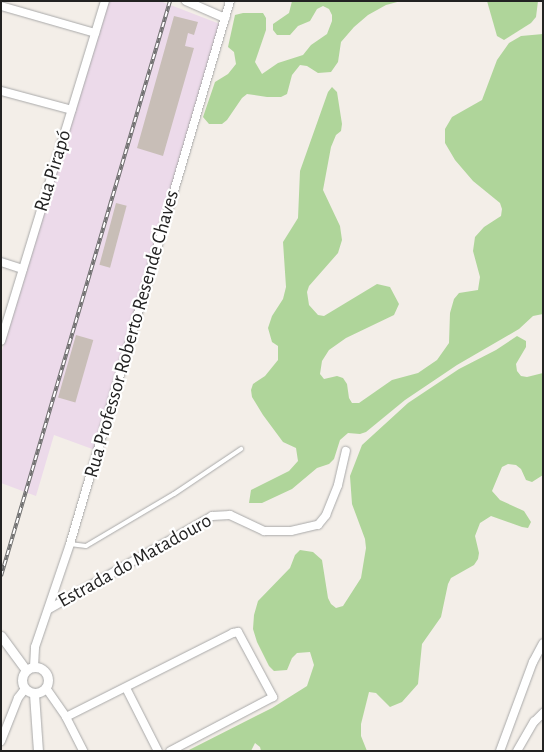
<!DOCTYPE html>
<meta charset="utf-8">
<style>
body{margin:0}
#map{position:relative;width:544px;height:752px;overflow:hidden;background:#f3eee8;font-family:"Alegreya Sans",sans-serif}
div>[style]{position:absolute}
.industrial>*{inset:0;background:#ecdaea}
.forest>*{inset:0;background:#afd59a}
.building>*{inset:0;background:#c8beb7;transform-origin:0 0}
.roads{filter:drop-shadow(0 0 1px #a9a9a9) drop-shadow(0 0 1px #a9a9a9)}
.service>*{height:4px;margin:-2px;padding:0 2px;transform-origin:2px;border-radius:2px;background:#fff}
.minor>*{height:8px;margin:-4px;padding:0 4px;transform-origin:4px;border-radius:4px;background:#fff}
.tertiary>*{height:9px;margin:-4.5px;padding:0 4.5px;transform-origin:4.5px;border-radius:4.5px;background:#fff}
.tertiary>.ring{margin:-4.5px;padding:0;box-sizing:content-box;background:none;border:9px solid #fff;border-radius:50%}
.rail>*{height:4px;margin-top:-2px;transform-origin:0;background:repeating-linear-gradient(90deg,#fff 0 5.5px,#707070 0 11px);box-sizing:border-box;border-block:1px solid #707070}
span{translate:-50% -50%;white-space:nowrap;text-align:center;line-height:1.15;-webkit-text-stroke:4.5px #fff;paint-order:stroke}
.street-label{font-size:20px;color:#222}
.frame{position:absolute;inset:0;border:2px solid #222;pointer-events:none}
</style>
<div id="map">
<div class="industrial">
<i style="clip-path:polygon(108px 1px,160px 1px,220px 24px,95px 450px,54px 435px,36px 496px,1px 483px,1px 354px)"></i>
</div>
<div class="forest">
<i style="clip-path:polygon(292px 1px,401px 1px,386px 5px,368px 15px,354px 27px,341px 42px,338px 62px,331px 72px,318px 73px,307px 66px,300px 65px,292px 75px,287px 94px,281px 97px,267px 97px,247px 94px,242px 98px,227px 120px,222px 124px,209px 124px,203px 117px,215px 82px,228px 74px,236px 64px,234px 52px,228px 47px,235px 15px,243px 13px,263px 13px,266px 18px,266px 30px,255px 62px,262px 74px,278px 63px,303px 55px,311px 45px,327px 34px,332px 21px,332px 15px,329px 9px,323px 6px,317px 9px,310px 21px,298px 26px,290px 35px,277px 35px,273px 30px,273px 24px,289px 13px)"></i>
<i style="clip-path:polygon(487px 1px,538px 1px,536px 17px,531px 23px,504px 40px,497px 36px)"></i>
<i style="clip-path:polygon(543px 34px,543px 314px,533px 316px,519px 329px,457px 365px,405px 400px,366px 432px,360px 434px,348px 433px,340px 440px,334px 459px,329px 464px,317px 468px,292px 489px,262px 503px,249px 503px,251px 490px,289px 471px,298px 461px,296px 448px,283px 442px,263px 415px,252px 397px,251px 390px,253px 384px,265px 376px,278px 360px,278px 346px,272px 342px,268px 328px,272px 316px,283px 299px,286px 287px,283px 242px,298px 218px,300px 171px,328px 92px,332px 87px,337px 92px,342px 124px,341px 131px,336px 135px,331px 147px,323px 190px,340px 226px,342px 240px,338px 253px,309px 286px,307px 292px,309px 305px,318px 315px,324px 316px,377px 284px,390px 287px,399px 304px,394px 315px,346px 338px,329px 350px,322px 361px,320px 374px,324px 379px,337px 376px,343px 378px,347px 384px,349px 398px,352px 403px,359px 403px,392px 380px,418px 373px,437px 360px,449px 343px,450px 313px,454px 299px,459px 293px,478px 290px,480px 277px,473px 251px,475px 237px,484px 227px,501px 216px,502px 209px,500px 203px,473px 181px,455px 160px,445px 143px,445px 129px,452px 117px,482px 100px,497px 60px,509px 43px,521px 36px)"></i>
<i style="clip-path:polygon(517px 336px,526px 341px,526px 347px,516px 364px,517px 371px,521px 376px,527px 377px,543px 373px,543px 475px,532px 482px,526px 480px,521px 469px,516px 465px,508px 464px,502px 467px,492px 491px,500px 500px,524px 511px,531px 522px,528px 528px,522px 527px,491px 516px,480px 523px,475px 536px,479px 553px,478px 559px,474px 565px,451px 578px,448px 584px,441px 617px,422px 644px,418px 684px,402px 702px,390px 707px,376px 693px,369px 692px,361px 724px,361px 736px,367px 751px,261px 751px,260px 747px,255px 743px,251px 751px,187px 751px,272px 708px,307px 686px,314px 665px,310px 652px,297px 653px,292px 658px,287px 670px,274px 671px,269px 666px,257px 642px,253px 629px,254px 615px,258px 601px,290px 568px,295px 555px,300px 550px,313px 552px,322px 560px,328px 598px,331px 604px,336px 608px,343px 606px,361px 578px,366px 548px,365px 539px,352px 504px,350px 476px,362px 445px,408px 403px,459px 369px,496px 350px)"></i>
</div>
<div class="building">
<i style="clip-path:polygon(174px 16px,198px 22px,194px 35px,188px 33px,185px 46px,194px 48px,163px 156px,137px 148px)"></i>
<i style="left:116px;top:203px;width:11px;height:64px;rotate:15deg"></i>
<i style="left:76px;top:335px;width:18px;height:65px;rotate:16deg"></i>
</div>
<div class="roads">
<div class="service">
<i style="left:70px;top:544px;width:16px;rotate:7deg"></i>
<i style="left:86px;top:546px;width:102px;rotate:-30.6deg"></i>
<i style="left:174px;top:494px;width:81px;rotate:-33.9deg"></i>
</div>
<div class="minor">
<i style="left:186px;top:1px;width:43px;rotate:23.6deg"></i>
<i style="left:1px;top:6px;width:98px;rotate:16deg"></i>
<i style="left:1px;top:91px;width:73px;rotate:15deg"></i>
<i style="left:1px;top:262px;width:23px;rotate:18deg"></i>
<i style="left:1px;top:341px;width:356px;rotate:-73deg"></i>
<i style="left:49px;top:609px;width:188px;rotate:-29.7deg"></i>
<i style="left:212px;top:516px;width:18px;rotate:-3deg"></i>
<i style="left:230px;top:515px;width:38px;rotate:25deg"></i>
<i style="left:264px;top:531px;width:27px"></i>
<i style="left:291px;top:531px;width:28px;rotate:-13deg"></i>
<i style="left:318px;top:525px;width:13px;rotate:-51deg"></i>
<i style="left:326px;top:515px;width:32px;rotate:-68deg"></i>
<i style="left:338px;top:485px;width:35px;rotate:-77deg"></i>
<i style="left:34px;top:667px;width:20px;rotate:-87deg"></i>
<i style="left:35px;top:647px;width:109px;rotate:-71.2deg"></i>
<i style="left:70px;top:544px;width:566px;rotate:-73.58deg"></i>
<i style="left:46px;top:688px;width:35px;rotate:55deg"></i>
<i style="left:66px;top:717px;width:38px;rotate:63deg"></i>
<i style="left:126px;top:688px;width:71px;rotate:63.1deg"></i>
<i style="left:66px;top:717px;width:187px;rotate:-26.7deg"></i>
<i style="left:233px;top:633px;width:5px;rotate:-11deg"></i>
<i style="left:238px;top:632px;width:74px;rotate:61.7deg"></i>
<i style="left:273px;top:697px;width:116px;rotate:152.3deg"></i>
<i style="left:1px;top:741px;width:46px;rotate:-68.4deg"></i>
<i style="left:18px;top:698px;width:11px;rotate:-52deg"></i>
<i style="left:500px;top:751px;width:95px;rotate:-69.7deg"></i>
<i style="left:533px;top:662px;width:21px;rotate:-62deg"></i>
<i style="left:517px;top:751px;width:34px;rotate:-60deg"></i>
<i style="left:534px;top:722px;width:13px;rotate:-45deg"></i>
</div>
<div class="tertiary">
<i style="left:1px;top:636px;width:42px;rotate:53.7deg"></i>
<i class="ring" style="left:22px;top:667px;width:17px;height:17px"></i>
<i style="left:34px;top:694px;width:57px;rotate:86deg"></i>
</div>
</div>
<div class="rail">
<i style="left:1px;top:576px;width:599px;rotate:-73.62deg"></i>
</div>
<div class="street-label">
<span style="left:53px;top:171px;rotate:-73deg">Rua Pirapó</span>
<span style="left:132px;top:334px;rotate:-74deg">Rua Professor Roberto Resende Chaves</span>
<span style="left:135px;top:561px;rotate:-29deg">Estrada do Matadouro</span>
</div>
<div class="frame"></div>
</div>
